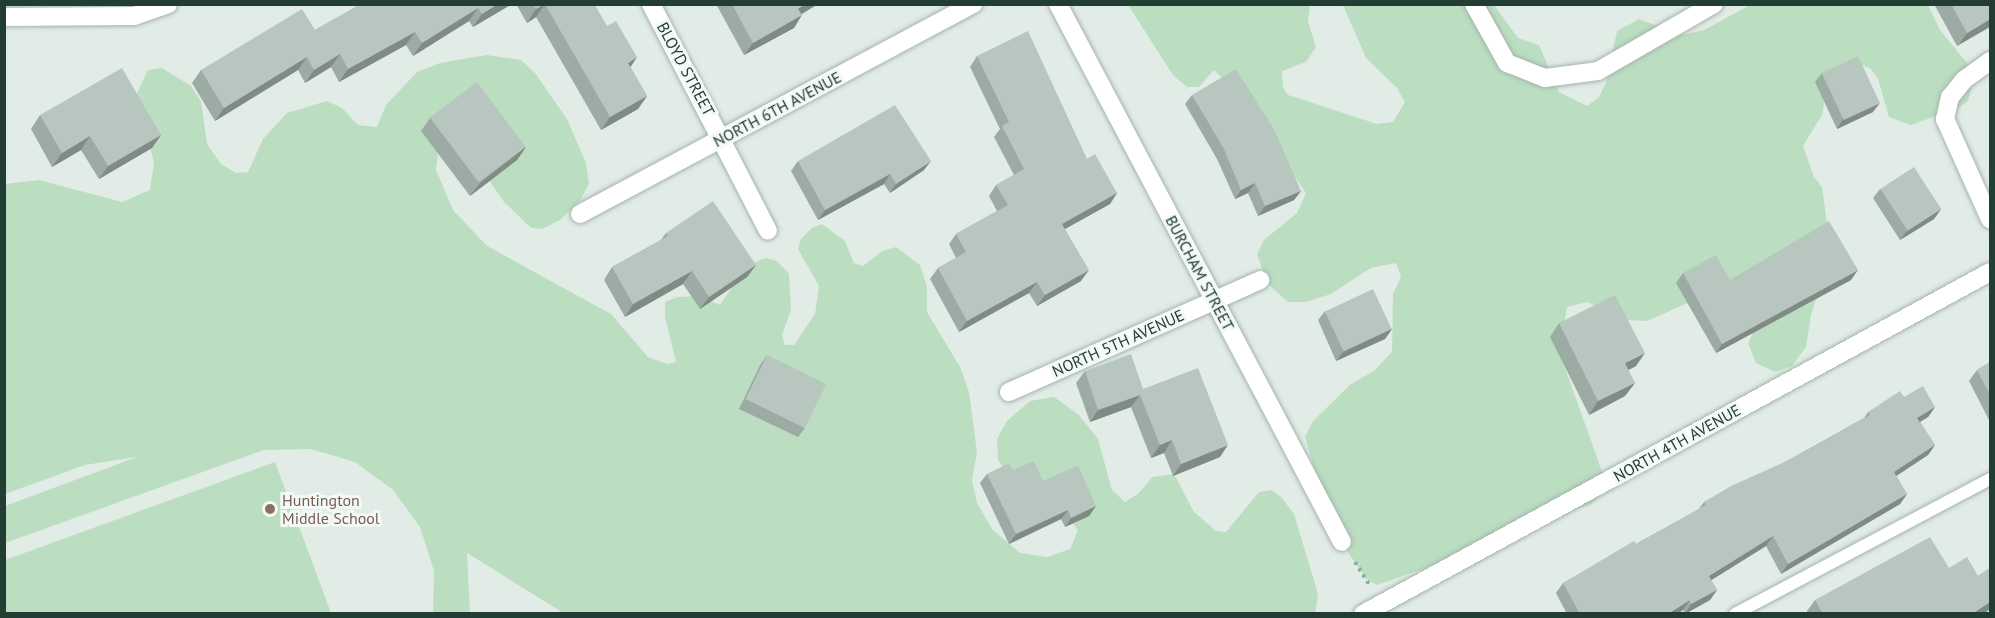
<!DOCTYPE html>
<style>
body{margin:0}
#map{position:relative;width:1995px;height:618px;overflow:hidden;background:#e2ece7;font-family:"PT Sans",sans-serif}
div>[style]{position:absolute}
.green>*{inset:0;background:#bbdec1}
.path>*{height:4px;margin-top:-2px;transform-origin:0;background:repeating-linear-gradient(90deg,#82b09e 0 3px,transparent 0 7.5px)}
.roads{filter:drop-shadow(0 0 2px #a5b4ae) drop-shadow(0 0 2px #a5b4ae)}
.lane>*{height:12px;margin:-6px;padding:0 6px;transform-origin:6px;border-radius:6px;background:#fff}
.street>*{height:18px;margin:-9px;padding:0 9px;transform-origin:9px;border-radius:9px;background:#fff}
.secondary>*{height:18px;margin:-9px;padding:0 9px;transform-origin:9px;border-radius:9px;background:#fff}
.wall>*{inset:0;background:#9daba5}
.shaded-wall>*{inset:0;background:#808b86}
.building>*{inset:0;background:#b7c7c0;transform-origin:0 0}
.dots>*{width:16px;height:16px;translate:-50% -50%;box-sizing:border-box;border:3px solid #f3f9f5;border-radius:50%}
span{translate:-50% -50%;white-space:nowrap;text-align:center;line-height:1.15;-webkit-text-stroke:6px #f3f9f5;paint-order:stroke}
.street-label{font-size:16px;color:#223d34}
.education-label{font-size:16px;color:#785e54}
.left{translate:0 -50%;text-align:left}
.frame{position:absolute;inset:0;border:6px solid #223d34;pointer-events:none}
</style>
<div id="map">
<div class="green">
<i style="clip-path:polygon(1128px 5px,1310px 5px,1308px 22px,1316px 47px,1306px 62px,1282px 71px,1283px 88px,1288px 95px,1377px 124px,1393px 122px,1405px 102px,1397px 88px,1366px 58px,1343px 5px,1494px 5px,1518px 38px,1539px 45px,1559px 92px,1587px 106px,1599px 97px,1606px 83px,1617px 31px,1639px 19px,1681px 35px,1704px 30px,1750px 5px,1928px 5px,1940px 30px,1971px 68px,1974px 79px,1968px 101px,1958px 108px,1911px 125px,1889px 117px,1878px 79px,1871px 69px,1859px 64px,1826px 93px,1822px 115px,1803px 146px,1814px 177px,1822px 187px,1831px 252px,1811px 315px,1806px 347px,1792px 366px,1775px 372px,1756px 363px,1748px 343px,1756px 327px,1717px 290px,1647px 321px,1627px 320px,1587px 302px,1567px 307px,1559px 351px,1605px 480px,1600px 495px,1590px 505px,1553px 515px,1468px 553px,1377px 585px,1365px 578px,1331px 526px,1305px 437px,1313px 421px,1351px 384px,1374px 371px,1392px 352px,1393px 294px,1401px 277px,1396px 263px,1371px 268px,1331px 294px,1306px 302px,1288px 302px,1267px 283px,1257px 254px,1264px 240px,1297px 213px,1306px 193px,1234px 90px,1214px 70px,1199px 87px,1187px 87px,1173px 75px)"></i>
<i style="clip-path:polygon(487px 55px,521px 60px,535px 73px,567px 119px,586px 163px,589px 184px,581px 199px,560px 220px,542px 229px,531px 228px,504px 202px,480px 167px,438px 152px,436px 170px,453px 210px,487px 246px,611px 314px,648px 357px,667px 364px,676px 362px,665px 317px,665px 302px,677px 297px,699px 296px,720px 305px,747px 265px,766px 258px,777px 261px,789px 274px,791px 310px,782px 335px,785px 345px,794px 345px,815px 314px,819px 286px,798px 249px,801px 239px,812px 228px,822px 224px,845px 241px,854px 263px,863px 266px,882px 251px,896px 247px,920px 265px,927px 287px,927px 312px,960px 367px,969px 392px,977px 452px,972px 480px,977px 503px,992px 529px,1020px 553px,1047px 557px,1070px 549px,1078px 530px,1057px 503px,1013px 480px,998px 460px,997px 439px,1007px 421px,1030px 401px,1054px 397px,1079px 415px,1098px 439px,1112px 490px,1125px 502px,1139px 493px,1152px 477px,1174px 474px,1194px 512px,1216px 531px,1226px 532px,1259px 492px,1271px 490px,1282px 498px,1294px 514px,1318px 594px,1315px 614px,565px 614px,467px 553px,470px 613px,433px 613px,434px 571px,420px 527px,393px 490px,355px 462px,311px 449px,264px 450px,5px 543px,5px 506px,137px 457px,85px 465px,5px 494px,5px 184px,39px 180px,122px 202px,150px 190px,154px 163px,137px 93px,148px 70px,162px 68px,191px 86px,201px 101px,207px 144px,221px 164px,236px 173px,248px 172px,263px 139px,287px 113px,327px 101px,342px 108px,358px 125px,377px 127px,386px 105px,417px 72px,440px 63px)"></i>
<i style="clip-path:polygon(275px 462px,331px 613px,5px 613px,5px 560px)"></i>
</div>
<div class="path">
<i style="left:1355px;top:562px;width:26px;rotate:58deg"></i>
</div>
<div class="roads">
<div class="lane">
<i style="left:1735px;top:614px;width:289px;rotate:-27.9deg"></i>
</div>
<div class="street">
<i style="left:651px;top:4px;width:255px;rotate:62.7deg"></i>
<i style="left:1058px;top:4px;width:608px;rotate:62.17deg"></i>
<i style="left:1474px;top:4px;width:68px;rotate:60.8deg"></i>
<i style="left:1507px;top:63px;width:41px;rotate:21.5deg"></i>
<i style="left:1545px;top:78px;width:53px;rotate:-7.5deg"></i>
<i style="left:1598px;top:71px;width:134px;rotate:-30deg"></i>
<i style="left:1990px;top:61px;width:32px;rotate:144deg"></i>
<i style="left:1964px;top:80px;width:22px;rotate:129deg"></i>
<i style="left:1950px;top:97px;width:23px;rotate:103deg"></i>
<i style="left:1945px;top:119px;width:110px;rotate:65.8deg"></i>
<i style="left:580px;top:214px;width:446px;rotate:-28.1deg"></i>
<i style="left:1009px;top:392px;width:275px;rotate:-24deg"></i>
<i style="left:1363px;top:614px;width:714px;rotate:-28.61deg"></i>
</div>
<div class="secondary">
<i style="left:4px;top:17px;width:130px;rotate:-0.4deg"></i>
<i style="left:134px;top:16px;width:36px;rotate:-19deg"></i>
</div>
</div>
<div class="wall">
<i style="clip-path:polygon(361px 4px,512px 4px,473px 27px,469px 21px,413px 56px,406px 45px,339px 82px,331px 67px,305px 83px,298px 70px,215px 121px,192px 83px,201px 70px,315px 30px)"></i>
<i style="clip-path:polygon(516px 4px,594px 4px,647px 96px,638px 109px,601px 130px,536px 17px,527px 23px)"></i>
<i style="clip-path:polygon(716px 4px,818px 4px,802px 14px,794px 28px,744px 55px)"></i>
<i style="clip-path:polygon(1934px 4px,1990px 4px,1957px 46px)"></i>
<i style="clip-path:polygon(977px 56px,1087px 159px,1117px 193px,1110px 204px,1065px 229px,1081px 281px,1037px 306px,1029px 293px,959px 332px,930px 279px,938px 268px,956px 258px,949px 244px,956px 234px,997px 211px,989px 196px,996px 185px,1014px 175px,994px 137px,1000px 129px,970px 67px)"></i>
<i style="clip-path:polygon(1822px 73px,1873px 112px,1837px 129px,1815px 82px)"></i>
<i style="clip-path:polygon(1192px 95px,1301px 191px,1294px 200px,1258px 216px,1248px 193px,1235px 199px,1217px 159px,1185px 104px)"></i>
<i style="clip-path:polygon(40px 115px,161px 135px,152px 148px,99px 179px,81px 150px,52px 167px,31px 129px)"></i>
<i style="clip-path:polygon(430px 118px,526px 147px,517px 160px,470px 196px,421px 131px)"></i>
<i style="clip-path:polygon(798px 161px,924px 170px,890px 193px,884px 184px,818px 220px,791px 171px)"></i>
<i style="clip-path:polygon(1880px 189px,1941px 209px,1934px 219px,1900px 240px,1873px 198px)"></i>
<i style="clip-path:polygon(666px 233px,756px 265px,747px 277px,700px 309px,683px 284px,625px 317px,604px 280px,612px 267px,661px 240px)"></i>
<i style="clip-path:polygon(1683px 273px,1730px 280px,1851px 280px,1716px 353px,1676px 283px)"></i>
<i style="clip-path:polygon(1325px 311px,1392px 329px,1385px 339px,1336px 361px,1318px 320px)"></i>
<i style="clip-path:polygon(1559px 323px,1636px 366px,1628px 370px,1635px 383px,1625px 396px,1589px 415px,1550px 337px)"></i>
<i style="clip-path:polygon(767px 355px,805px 428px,798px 437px,739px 409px,760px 365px)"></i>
<i style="clip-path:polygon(1990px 362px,1990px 422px,1969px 381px,1977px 370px)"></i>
<i style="clip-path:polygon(1085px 371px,1143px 389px,1220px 457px,1173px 476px,1164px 453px,1151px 458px,1131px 407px,1090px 422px,1076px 383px)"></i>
<i style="clip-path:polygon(1904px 397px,1935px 407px,1928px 417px,1920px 422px,1935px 445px,1928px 455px,1896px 476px,1907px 494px,1900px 504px,1781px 574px,1766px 546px,1711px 580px,1717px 590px,1710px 600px,1685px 614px,1683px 610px,1677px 614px,1567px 614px,1556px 593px,1563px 583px,1636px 544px,1699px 509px,1704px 502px,1787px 461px,1864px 418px,1868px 412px)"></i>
<i style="clip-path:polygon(1013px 470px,1043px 481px,1096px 506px,1089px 516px,1065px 527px,1061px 519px,1009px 544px,980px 483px,987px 474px)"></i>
<i style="clip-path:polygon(1949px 568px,1978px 576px,1990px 568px,1990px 609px,1983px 614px,1808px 614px,1807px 611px,1815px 600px)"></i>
</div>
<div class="shaded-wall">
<i style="clip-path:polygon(498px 4px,512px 4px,473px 27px,482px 14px)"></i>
<i style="clip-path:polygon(545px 4px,536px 17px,527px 23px,536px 9px)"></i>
<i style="clip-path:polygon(805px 4px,818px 4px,790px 21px,798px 9px)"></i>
<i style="clip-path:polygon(478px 8px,469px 21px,413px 56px,422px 43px)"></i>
<i style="clip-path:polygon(802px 15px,794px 28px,744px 55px,753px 43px)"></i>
<i style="clip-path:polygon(1990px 19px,1990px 27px,1957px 46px,1967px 33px)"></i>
<i style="clip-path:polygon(415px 32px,406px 45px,339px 82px,348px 69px)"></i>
<i style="clip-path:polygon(340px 54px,331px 67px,305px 83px,314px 70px)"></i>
<i style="clip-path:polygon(307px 57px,298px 70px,215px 121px,224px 108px)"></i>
<i style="clip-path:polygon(637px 57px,628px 71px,628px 63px)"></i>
<i style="clip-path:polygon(647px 96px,638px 109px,601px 130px,610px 117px)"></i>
<i style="clip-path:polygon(1880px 103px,1873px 112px,1837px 129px,1843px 119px)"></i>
<i style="clip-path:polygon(161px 135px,152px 148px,99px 179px,108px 166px)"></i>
<i style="clip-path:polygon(90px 136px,81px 150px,52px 167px,62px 153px)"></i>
<i style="clip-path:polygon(526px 147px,517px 160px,470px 196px,480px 183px)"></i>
<i style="clip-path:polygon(931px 161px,924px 170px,890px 193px,896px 184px)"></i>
<i style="clip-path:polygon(890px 174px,884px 184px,818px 220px,825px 210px)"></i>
<i style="clip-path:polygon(1255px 183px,1248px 193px,1235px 199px,1241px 190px)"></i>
<i style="clip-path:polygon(1301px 191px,1294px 200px,1258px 216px,1265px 206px)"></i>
<i style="clip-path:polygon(1117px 193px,1110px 204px,1054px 235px,1062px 224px)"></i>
<i style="clip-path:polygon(1941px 209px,1934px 219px,1900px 240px,1907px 231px)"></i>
<i style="clip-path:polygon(756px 265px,747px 277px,700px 309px,709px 297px)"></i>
<i style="clip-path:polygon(1089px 270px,1081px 281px,1037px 306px,1045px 295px)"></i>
<i style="clip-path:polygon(1858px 270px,1851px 280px,1716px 353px,1722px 344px)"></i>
<i style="clip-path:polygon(692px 271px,683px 284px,625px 317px,633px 304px)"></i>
<i style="clip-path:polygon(1037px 282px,1029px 293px,959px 332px,967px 321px)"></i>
<i style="clip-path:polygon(1392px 329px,1385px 339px,1336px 361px,1343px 352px)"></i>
<i style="clip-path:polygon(1645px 353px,1636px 366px,1615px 377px,1625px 363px)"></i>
<i style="clip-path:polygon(1635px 383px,1625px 396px,1589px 415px,1598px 401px)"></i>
<i style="clip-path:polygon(1140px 395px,1131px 407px,1090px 422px,1098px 410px)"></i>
<i style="clip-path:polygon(1935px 407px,1928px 417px,1910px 428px,1917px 418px)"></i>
<i style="clip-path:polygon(1172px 440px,1164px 453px,1151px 458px,1160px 445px)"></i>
<i style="clip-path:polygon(1228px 445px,1220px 457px,1173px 476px,1181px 464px)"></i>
<i style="clip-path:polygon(1935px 445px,1928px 455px,1887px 482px,1894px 472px)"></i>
<i style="clip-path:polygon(1907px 494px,1900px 504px,1781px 574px,1788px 564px)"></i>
<i style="clip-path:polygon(1096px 506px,1089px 516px,1065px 527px,1071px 518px)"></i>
<i style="clip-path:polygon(1068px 510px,1061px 519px,1009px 544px,1016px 534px)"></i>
<i style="clip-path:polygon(1773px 536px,1766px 546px,1702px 586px,1709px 576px)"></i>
<i style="clip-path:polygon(1717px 590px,1710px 600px,1685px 614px,1691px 604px)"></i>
<i style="clip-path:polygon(1690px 600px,1683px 610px,1677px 614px,1668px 614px)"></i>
<i style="clip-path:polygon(1990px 602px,1990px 609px,1983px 614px,1972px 614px)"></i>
</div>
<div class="building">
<i style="clip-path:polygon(361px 4px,498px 4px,482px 14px,478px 8px,422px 43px,415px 32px,348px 69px,340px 54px,314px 70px,307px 57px,224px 108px,201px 70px,302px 9px,315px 30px)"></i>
<i style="clip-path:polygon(533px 4px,545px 4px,536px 9px)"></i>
<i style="clip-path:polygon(545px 4px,594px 4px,607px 26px,616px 21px,637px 57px,628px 63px,647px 96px,610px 117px)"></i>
<i style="clip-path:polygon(732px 4px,805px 4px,798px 9px,802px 15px,753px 43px)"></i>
<i style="clip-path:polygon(1951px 4px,1990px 4px,1990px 19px,1967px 33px)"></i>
<i style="clip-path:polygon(1028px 31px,1087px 159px,1095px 154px,1117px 193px,1062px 224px,1089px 270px,1045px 295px,1037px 282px,967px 321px,938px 268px,966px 252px,956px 234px,1008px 205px,996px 185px,1024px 169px,1002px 126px,1009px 122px,977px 56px)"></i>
<i style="left:1858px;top:56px;width:52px;height:40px;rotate:65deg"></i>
<i style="clip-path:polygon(122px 68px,161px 135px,108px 166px,90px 136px,62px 153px,40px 115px)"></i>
<i style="clip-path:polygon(1236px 69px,1275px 131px,1301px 191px,1265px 206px,1255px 183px,1241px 190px,1224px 149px,1192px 95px)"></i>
<i style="left:477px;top:82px;width:81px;height:59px;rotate:53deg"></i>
<i style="clip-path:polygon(895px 105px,931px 161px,896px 184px,890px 174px,825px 210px,798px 161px)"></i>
<i style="left:1914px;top:167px;width:50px;height:40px;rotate:57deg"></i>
<i style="clip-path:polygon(713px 201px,756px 265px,709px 297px,692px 271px,633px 304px,612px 267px,668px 236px,666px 233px)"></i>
<i style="clip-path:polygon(1829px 221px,1858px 270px,1722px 344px,1683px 273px,1716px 255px,1730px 280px)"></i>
<i style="left:1373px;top:289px;width:44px;height:53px;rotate:65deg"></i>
<i style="clip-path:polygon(1615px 295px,1645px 353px,1625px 363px,1635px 383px,1598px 401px,1559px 323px)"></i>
<i style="clip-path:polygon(1131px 354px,1143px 389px,1198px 368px,1228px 445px,1181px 464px,1172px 440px,1160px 445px,1140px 395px,1098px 410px,1085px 371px)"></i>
<i style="left:767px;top:355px;width:66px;height:49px;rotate:26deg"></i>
<i style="clip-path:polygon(1990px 362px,1990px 395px,1977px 370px)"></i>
<i style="clip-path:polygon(1923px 386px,1935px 407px,1917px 418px,1935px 445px,1894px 472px,1907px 494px,1788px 564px,1773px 536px,1709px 576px,1717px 590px,1691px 604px,1690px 600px,1668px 614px,1580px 614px,1563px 583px,1634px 541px,1636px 544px,1706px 505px,1704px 502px,1731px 486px,1787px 461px,1870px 415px,1868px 412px,1900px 391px,1904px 397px)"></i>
<i style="clip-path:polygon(1034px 461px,1043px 481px,1078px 465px,1096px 506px,1071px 518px,1068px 510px,1016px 534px,987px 474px,1009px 463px,1013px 470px)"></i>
<i style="clip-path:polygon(1930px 537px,1949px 568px,1967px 557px,1978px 576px,1990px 568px,1990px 602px,1972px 614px,1823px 614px,1815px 600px)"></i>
</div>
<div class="dots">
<i style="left:270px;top:509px;background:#8d6e63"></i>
</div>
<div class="street-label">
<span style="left:686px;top:69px;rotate:62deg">BLOYD STREET</span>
<span style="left:777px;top:109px;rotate:-28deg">NORTH 6TH AVENUE</span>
<span style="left:1200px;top:273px;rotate:62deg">BURCHAM STREET</span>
<span style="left:1118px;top:343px;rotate:-24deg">NORTH 5TH AVENUE</span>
<span style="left:1677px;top:443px;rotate:-29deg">NORTH 4TH AVENUE</span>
</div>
<div class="education-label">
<span class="left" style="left:282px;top:509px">Huntington<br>Middle School</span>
</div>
<div class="frame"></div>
</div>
